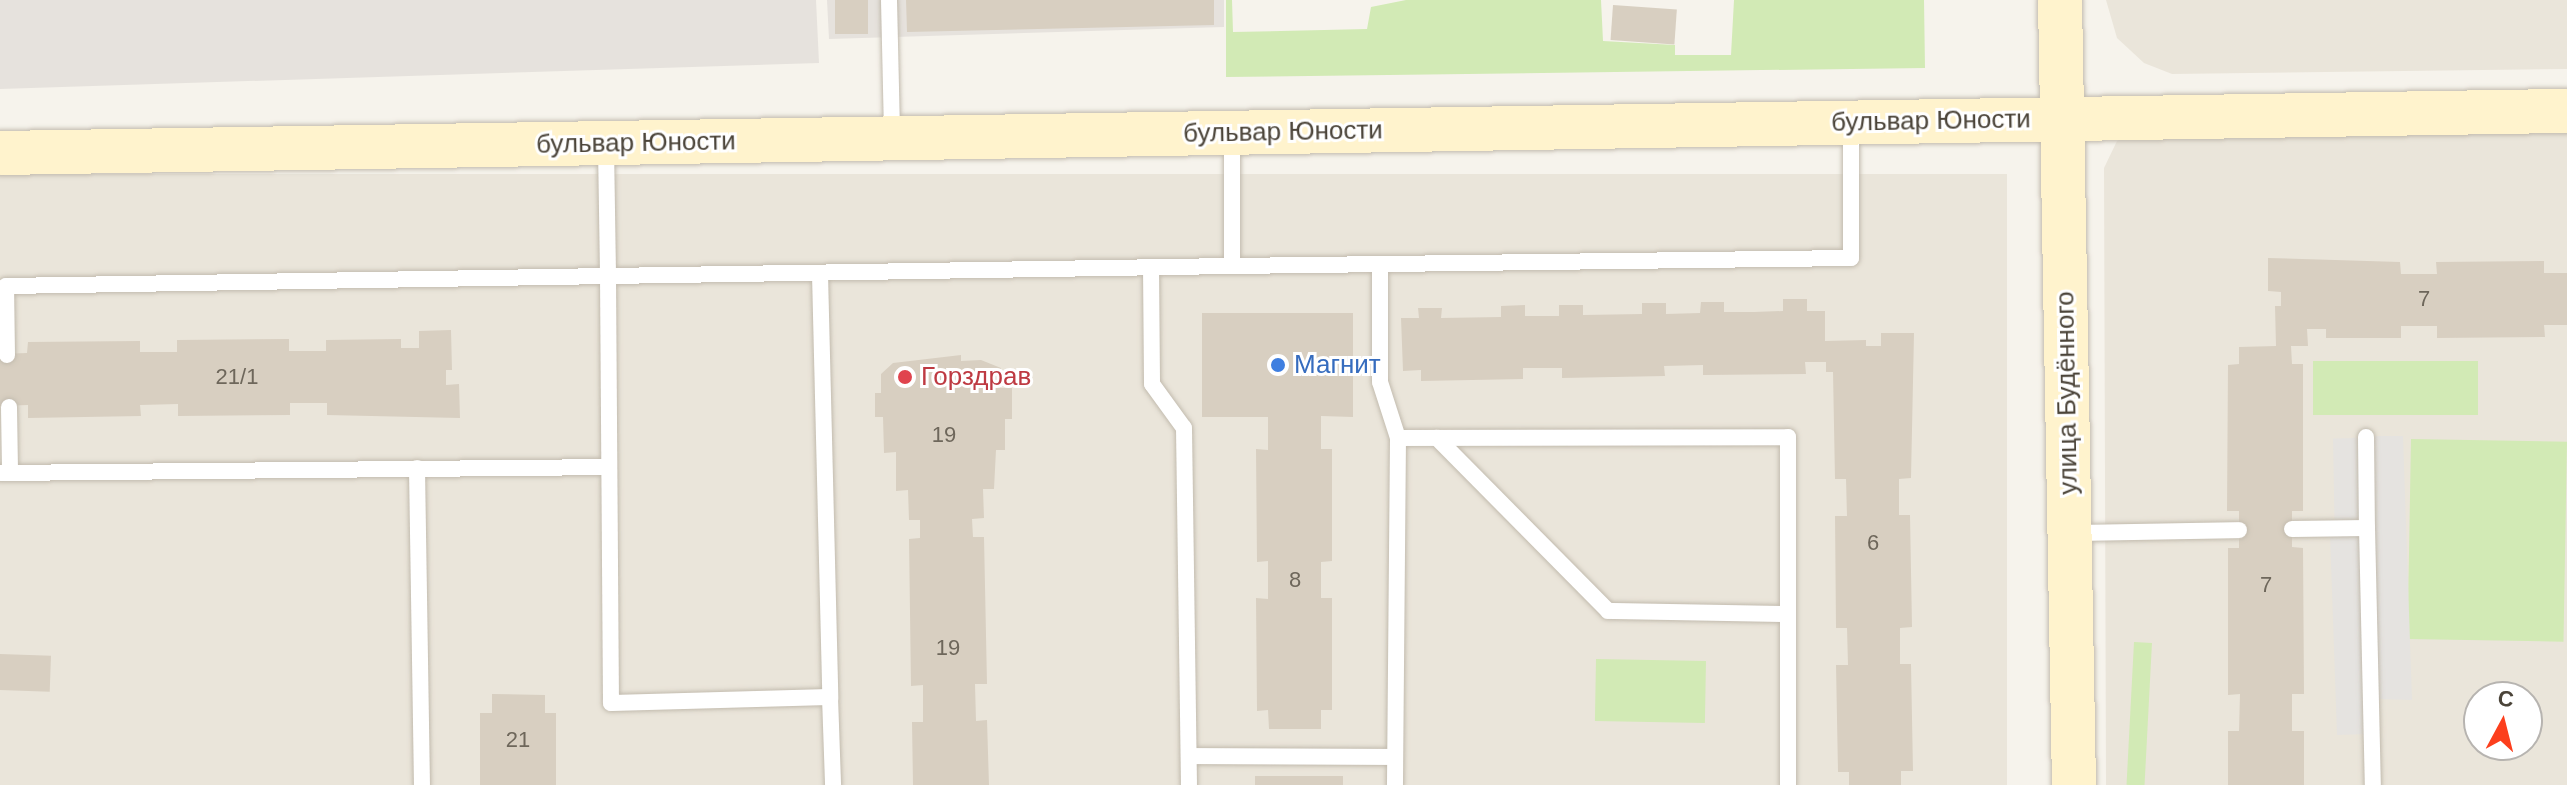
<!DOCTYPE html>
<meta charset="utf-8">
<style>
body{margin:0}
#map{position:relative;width:2567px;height:785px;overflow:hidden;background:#f6f3ec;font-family:Arial,sans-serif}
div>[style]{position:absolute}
.residential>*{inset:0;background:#eae5da;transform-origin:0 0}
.industrial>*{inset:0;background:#e6e2dd}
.green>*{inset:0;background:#d2eab5;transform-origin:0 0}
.parking>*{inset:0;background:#e5e3e0;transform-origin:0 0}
.building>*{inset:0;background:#d8cfc1;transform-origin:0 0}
.roads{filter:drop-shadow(0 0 2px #c2bbae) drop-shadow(0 0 2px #c2bbae)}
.lane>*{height:16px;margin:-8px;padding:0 8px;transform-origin:8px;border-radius:8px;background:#fff}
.secondary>*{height:44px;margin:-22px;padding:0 22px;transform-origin:22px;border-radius:22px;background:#fff3cd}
.dots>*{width:22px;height:22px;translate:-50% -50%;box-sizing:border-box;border:4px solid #fff;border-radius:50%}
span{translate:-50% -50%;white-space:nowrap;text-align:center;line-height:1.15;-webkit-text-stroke:6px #fff;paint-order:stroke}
.number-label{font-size:22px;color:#6e675b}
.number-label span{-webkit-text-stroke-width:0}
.street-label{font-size:26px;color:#4b4439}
.shop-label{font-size:26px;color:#366cbe}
.left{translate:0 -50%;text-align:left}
.health-label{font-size:26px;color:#be3a42}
.north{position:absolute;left:2463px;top:681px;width:80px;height:80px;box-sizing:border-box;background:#fff;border:2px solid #b7b4b0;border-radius:50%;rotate:7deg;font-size:22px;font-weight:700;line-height:32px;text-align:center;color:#4b4439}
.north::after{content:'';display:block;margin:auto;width:28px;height:36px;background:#fc3f1d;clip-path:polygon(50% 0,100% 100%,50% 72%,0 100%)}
</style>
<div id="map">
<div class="residential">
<i style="clip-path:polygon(2106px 0,2567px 0,2567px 69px,2172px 74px,2144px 63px,2117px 38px)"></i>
<i style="clip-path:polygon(evenodd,2567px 117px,2567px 785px,2106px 785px,2104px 168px,2117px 141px,2141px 125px,2567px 117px,2479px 697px,2527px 697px,2527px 745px,2479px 745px,2479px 697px)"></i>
<i style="left:2007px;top:174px;width:611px;height:2007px;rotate:90deg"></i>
</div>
<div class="industrial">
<i style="clip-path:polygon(0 0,816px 0,819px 63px,0 89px)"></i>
<i style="clip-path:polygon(827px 0,1224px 0,1224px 27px,829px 39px)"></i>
</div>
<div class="green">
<i style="clip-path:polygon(1226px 0,1232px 0,1233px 32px,1367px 29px,1371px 7px,1406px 0,1601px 0,1603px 41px,1675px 45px,1675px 55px,1731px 55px,1734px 0,1924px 0,1925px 68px,1226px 77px)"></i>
<i style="left:2313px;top:361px;width:165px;height:54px"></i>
<i style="left:2411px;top:439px;width:156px;height:200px;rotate:1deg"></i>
<i style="left:2134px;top:642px;width:18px;height:143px;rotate:3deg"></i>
<i style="left:1596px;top:659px;width:110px;height:62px;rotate:1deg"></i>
</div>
<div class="parking">
<i style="clip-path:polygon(2373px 436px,2403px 436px,2412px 700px,2377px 699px)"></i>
<i style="left:2360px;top:438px;width:85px;height:27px;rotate:89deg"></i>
<i style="left:2361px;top:534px;width:200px;height:31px;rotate:88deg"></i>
</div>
<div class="building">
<i style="left:835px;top:0;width:33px;height:34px"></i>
<i style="clip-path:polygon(906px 0,1214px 0,1214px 25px,907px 32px)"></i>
<i style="left:1613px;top:5px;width:64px;height:35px;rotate:4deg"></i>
<i style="clip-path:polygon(2268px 258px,2400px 262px,2401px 274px,2437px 274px,2436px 262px,2544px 261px,2544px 273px,2567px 273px,2567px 325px,2544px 325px,2545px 337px,2437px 338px,2437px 326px,2401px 326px,2401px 338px,2326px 338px,2326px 329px,2307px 329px,2308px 346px,2291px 346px,2292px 364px,2303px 364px,2303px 511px,2292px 511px,2292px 547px,2303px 548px,2304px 694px,2292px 694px,2292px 731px,2304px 731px,2304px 785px,2228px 785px,2228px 731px,2239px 731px,2240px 694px,2228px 695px,2228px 548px,2239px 548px,2239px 511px,2227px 511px,2228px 365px,2239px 364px,2239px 347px,2276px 346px,2275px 306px,2281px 306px,2281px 292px,2268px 291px)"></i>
<i style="clip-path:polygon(1783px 299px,1807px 299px,1807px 311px,1825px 311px,1825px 341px,1866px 340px,1866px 346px,1881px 346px,1881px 333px,1914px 333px,1911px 478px,1899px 479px,1899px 515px,1910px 515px,1912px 627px,1900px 628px,1900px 664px,1911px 664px,1913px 771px,1901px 771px,1901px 785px,1849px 785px,1849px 772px,1838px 772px,1836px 665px,1848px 665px,1847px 628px,1836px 628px,1835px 516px,1847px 516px,1846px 479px,1835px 479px,1833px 372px,1826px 372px,1826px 362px,1805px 362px,1806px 374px,1703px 375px,1703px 365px,1664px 366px,1665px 376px,1562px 378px,1562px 368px,1523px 368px,1523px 379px,1421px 381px,1421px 370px,1403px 371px,1401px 318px,1419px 318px,1418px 308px,1442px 308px,1441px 318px,1501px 317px,1501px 306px,1525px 305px,1525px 316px,1559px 316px,1559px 305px,1583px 305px,1583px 315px,1642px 314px,1642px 303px,1666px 303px,1666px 314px,1700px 313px,1701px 302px,1724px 302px,1724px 312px,1754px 312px,1783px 311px)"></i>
<i style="clip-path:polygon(1202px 313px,1353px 313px,1353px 417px,1321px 416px,1321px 449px,1332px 449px,1332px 561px,1321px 562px,1321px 598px,1332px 598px,1332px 710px,1321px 710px,1321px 729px,1269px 729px,1268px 710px,1257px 711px,1256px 598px,1268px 599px,1268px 561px,1257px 562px,1256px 449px,1268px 450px,1268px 417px,1202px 417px)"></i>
<i style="clip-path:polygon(451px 330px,452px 370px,446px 370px,446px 385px,459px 384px,460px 418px,327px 415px,327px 403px,290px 403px,290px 415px,178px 416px,178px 404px,140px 405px,141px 416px,28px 418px,28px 405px,0 406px,0 354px,27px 353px,28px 342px,140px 341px,140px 352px,177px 352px,177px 340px,289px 339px,289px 351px,326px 351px,326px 340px,401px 339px,401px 348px,419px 348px,419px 331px)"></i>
<i style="clip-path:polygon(961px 355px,961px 361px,981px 360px,1001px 368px,1001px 388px,1012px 388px,1012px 419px,1005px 419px,1005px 450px,996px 450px,994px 489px,983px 489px,984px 518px,972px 519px,973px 537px,984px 537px,987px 684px,975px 684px,976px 721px,987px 720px,989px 785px,913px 785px,912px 722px,923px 722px,923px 685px,911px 686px,909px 539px,920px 538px,920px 520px,909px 520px,908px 490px,896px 491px,896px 452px,884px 453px,883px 417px,875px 417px,875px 393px,881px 393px,881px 374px,893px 363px)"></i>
<i style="left:0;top:654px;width:51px;height:36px;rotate:2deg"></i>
<i style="clip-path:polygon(492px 694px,545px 695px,545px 713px,556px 713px,556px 785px,480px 785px,480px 713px,492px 713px)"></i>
<i style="left:1343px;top:776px;width:9px;height:88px;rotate:90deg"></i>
</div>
<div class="roads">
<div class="lane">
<i style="left:889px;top:0;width:137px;rotate:88.7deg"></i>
<i style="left:1232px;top:134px;width:132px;rotate:90deg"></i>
<i style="left:1232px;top:266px;width:619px;rotate:-0.74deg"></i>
<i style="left:1851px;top:258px;width:134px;rotate:-90deg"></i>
<i style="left:606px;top:146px;width:130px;rotate:89.1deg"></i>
<i style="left:608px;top:276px;width:624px;rotate:-0.92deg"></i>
<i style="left:1380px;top:264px;width:118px;rotate:90deg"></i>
<i style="left:1380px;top:382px;width:59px;rotate:72.2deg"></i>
<i style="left:1398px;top:438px;width:347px;rotate:90.5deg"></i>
<i style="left:1151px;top:267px;width:117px;rotate:89.5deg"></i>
<i style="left:1152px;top:384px;width:54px;rotate:54deg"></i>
<i style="left:1184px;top:428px;width:357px;rotate:89.2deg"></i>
<i style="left:820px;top:274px;width:423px;rotate:88.6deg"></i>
<i style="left:7px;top:355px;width:69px;rotate:-90.8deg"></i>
<i style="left:6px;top:286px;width:602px;rotate:-0.95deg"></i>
<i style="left:608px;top:276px;width:427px;rotate:89.6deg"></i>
<i style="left:611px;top:703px;width:219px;rotate:-1.6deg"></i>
<i style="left:830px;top:697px;width:88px;rotate:88deg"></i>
<i style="left:9px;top:407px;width:66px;rotate:89.1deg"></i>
<i style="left:2366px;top:437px;width:91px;rotate:89.4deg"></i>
<i style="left:1398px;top:438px;width:390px;rotate:-0.1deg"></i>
<i style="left:1788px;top:437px;width:348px;rotate:90deg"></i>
<i style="left:1437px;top:438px;width:243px;rotate:45.3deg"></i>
<i style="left:1608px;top:611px;width:180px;rotate:1deg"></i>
<i style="left:417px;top:468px;width:317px;rotate:89.1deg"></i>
<i style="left:0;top:473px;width:609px;rotate:-0.56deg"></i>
<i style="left:2292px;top:529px;width:75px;rotate:-0.8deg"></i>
<i style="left:2367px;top:528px;width:257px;rotate:88.7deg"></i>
<i style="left:2071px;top:533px;width:168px;rotate:-1deg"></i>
<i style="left:1189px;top:756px;width:206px;rotate:0.3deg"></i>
</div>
<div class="secondary">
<i style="left:2060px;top:0;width:785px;rotate:88.98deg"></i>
<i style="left:0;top:153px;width:2567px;rotate:-0.94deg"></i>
</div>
</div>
<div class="dots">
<i style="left:1278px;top:365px;background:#3f7fe0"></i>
<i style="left:905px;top:377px;background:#e0444e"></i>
</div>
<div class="number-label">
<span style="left:2424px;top:299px">7</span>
<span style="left:237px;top:377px">21/1</span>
<span style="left:944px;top:435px">19</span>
<span style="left:1873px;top:543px">6</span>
<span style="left:1295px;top:580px">8</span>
<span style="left:2266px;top:585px">7</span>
<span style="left:948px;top:648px">19</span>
<span style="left:518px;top:740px">21</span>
</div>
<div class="street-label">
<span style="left:1931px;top:121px;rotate:-1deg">бульвар Юности</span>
<span style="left:1283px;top:132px;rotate:-1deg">бульвар Юности</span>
<span style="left:636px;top:143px;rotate:-1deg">бульвар Юности</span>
<span style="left:2067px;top:393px;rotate:-91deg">улица Будённого</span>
</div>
<div class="shop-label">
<span class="left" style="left:1294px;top:365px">Магнит</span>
</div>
<div class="health-label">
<span class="left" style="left:921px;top:377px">Горздрав</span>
</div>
<div class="north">С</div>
</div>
